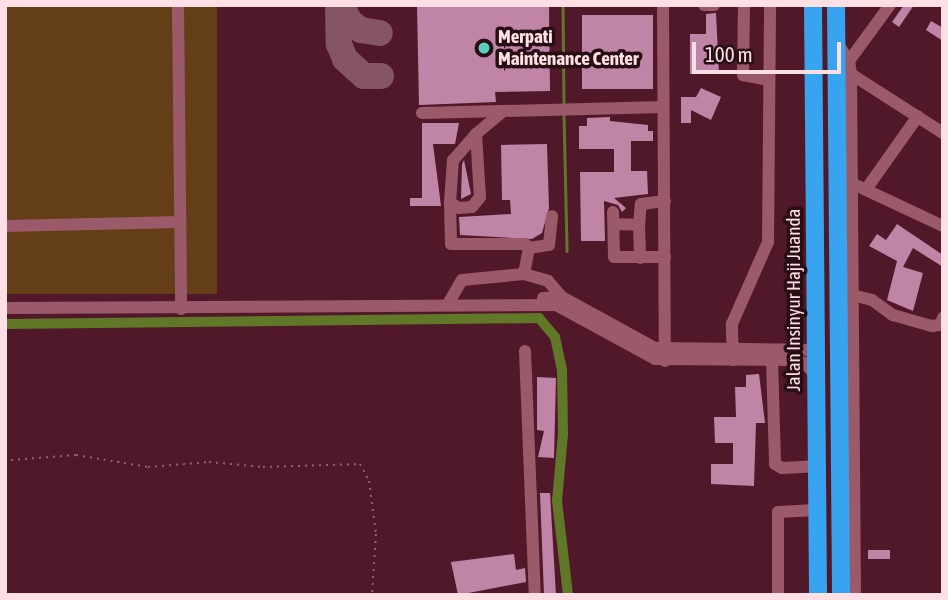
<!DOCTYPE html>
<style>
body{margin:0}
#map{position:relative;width:948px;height:600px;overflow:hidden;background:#51182a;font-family:"Asap Condensed",sans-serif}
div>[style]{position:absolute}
.green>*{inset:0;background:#633e16;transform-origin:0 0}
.stream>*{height:2.5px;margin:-1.25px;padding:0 1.25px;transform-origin:1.25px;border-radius:1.25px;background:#607828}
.canal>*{height:10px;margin:-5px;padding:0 5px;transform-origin:5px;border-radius:5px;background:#607828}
.taxiway>*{height:26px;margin:-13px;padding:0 13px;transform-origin:13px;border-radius:13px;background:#865564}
.building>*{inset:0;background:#c084a7;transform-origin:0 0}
.path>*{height:2px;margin-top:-1px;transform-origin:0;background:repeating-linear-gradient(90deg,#90616f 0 2px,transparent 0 7px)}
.minor>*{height:12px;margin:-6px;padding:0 6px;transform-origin:6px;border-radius:6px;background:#9a5a6a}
.highway>*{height:18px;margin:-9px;padding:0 9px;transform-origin:9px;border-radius:9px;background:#38a3ee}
.dots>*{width:19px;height:19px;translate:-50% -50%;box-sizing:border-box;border:4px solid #270e15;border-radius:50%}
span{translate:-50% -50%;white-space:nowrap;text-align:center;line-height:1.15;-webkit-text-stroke:7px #270e15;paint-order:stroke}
.poi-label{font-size:19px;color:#fedfe5;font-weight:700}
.left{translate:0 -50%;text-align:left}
.street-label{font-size:19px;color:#fedfe5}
.frame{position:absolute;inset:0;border:7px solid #fedfe5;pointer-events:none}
.scale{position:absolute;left:692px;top:42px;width:149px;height:32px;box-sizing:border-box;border:4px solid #fedfe5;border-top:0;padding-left:9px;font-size:21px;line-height:24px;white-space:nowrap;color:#fedfe5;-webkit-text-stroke:5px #270e15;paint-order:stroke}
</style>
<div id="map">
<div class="green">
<i style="left:5px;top:5px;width:212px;height:289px"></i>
</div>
<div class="stream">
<i style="left:563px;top:5px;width:102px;rotate:89.4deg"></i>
<i style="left:564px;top:114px;width:137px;rotate:88.7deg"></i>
</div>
<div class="canal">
<i style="left:5px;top:324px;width:534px;rotate:-0.64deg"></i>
<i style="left:539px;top:318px;width:25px;rotate:50deg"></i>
<i style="left:555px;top:337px;width:33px;rotate:78deg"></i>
<i style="left:562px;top:369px;width:65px;rotate:89.1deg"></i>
<i style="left:563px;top:434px;width:67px;rotate:95.1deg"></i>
<i style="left:557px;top:501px;width:95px;rotate:83.3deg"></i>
</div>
<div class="taxiway">
<i style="left:338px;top:5px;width:39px;rotate:89deg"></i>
<i style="left:339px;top:44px;width:16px;rotate:68deg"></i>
<i style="left:345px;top:59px;width:25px;rotate:42deg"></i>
<i style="left:364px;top:76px;width:17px"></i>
<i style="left:341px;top:5px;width:19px;rotate:62deg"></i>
<i style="left:350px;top:22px;width:14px;rotate:36deg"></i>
<i style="left:361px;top:30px;width:19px;rotate:9deg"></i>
</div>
<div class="building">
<i style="clip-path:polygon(417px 5px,549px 5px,550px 91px,495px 92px,496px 102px,419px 105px)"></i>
<i style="clip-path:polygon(904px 5px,914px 5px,899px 27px,892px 22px)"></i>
<i style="clip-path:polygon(716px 13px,719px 74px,690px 74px,690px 34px,706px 34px,706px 14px)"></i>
<i style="left:582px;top:15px;width:71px;height:74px"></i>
<i style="clip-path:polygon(931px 21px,943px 28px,943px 41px,926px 30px)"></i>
<i style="clip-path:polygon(701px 88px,721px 97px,711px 120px,691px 110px,691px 123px,681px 123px,681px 97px,696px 97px)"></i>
<i style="clip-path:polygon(610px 117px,610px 121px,648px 125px,648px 131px,653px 131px,653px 141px,631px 141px,631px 171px,647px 171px,648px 194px,614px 198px,626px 208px,622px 212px,618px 205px,604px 201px,605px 241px,581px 241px,580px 172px,614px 172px,614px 149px,579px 149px,579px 126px,587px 126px,587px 118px)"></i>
<i style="clip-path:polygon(422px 123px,459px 123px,455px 144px,433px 144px,441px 206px,410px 206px,410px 198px,422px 198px)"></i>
<i style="clip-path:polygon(547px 144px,549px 208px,542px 233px,532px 239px,460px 235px,459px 217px,511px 214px,510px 200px,502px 200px,501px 145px)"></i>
<i style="clip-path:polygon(464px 160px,471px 194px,461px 199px,462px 164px)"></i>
<i style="clip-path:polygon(897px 224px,943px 255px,943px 267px,913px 248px,903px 267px,923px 273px,913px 311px,887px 300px,897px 261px,869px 246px,877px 234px,886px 240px)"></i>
<i style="clip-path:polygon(759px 374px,765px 423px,756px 423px,754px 486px,711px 484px,711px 464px,733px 464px,733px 443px,715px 443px,714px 417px,736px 417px,735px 387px,746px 387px,746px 375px)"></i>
<i style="clip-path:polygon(537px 377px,556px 378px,554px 458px,538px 457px,544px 431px,537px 430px)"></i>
<i style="clip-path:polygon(540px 493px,550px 493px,556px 595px,544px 595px)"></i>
<i style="left:868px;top:550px;width:22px;height:9px"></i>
<i style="clip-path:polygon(514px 554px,516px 570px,525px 568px,526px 582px,458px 595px,451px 562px)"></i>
</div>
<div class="path">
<i style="left:11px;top:460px;width:65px;rotate:-4.4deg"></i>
<i style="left:76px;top:455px;width:73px;rotate:9.5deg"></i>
<i style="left:148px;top:467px;width:61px;rotate:-4.7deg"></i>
<i style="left:209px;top:462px;width:54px;rotate:5.3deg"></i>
<i style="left:263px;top:467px;width:97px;rotate:-1.8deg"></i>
<i style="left:360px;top:464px;width:19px;rotate:62deg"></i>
<i style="left:369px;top:481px;width:53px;rotate:82.5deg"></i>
<i style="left:376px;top:534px;width:61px;rotate:93.8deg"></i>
</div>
<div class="minor">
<i style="left:178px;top:5px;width:304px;rotate:89.4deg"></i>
<i style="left:663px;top:5px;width:356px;rotate:89.7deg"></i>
<i style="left:704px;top:5px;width:10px"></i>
<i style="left:744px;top:5px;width:70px;rotate:90.8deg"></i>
<i style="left:743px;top:75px;width:26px;rotate:11deg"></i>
<i style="left:836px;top:41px;width:24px;rotate:57deg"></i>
<i style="left:849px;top:61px;width:13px;rotate:81deg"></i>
<i style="left:851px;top:74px;width:521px;rotate:89.56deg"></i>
<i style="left:849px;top:61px;width:69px;rotate:-53.8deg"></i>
<i style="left:851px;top:74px;width:109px;rotate:32.7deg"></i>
<i style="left:422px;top:113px;width:241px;rotate:-1.4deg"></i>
<i style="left:476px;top:134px;width:35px;rotate:131deg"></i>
<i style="left:453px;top:160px;width:43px;rotate:94deg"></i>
<i style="left:450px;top:203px;width:10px;rotate:29deg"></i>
<i style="left:459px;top:208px;width:13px;rotate:-4deg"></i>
<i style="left:472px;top:207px;width:13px;rotate:-51deg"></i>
<i style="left:480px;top:197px;width:63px;rotate:-93.6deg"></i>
<i style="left:476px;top:134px;width:35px;rotate:-40deg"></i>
<i style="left:849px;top:182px;width:104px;rotate:25.1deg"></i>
<i style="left:867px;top:188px;width:88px;rotate:-54.7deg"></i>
<i style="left:450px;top:203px;width:41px;rotate:88.6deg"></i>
<i style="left:451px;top:244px;width:74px"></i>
<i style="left:525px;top:244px;width:6px;rotate:45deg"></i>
<i style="left:529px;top:248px;width:26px;rotate:101deg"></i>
<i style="left:613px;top:212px;width:45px;rotate:88.7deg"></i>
<i style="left:614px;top:257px;width:51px"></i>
<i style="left:614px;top:224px;width:25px;rotate:2deg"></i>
<i style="left:639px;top:225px;width:33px;rotate:88deg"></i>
<i style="left:639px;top:225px;width:21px;rotate:-85deg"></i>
<i style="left:641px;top:204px;width:24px;rotate:-7deg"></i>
<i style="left:5px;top:226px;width:175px;rotate:-1.3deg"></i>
<i style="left:529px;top:248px;width:20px;rotate:-9deg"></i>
<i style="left:549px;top:245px;width:29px;rotate:-84deg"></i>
<i style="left:844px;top:293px;width:29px;rotate:14deg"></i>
<i style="left:872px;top:300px;width:26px;rotate:36deg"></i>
<i style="left:893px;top:315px;width:41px;rotate:15.8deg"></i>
<i style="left:932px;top:326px;width:8px;rotate:-7deg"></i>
<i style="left:940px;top:325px;width:8px;rotate:-67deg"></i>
<i style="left:543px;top:298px;width:19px;rotate:-3deg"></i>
<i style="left:562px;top:297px;width:106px;rotate:28.7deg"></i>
<i style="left:655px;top:348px;width:161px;rotate:0.7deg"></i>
<i style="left:448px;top:304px;width:28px;rotate:-60deg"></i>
<i style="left:462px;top:280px;width:62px;rotate:-5.5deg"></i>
<i style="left:524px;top:274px;width:25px;rotate:16deg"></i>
<i style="left:548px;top:281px;width:21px;rotate:49deg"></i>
<i style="left:5px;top:308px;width:551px;rotate:-0.31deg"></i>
<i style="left:556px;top:305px;width:113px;rotate:28.6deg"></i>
<i style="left:655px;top:359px;width:140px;rotate:0.4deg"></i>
<i style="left:795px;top:360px;width:10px;rotate:17deg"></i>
<i style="left:805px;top:363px;width:16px;rotate:50deg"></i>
<i style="left:525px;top:351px;width:244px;rotate:87.7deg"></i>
<i style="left:733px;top:360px;width:36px;rotate:-92deg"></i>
<i style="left:732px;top:324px;width:90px;rotate:-66.3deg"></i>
<i style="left:768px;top:242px;width:237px;rotate:-89.5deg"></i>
<i style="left:772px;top:360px;width:104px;rotate:88.3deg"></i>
<i style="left:775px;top:464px;width:8px;rotate:30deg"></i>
<i style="left:782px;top:468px;width:34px;rotate:-3deg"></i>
<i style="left:778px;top:595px;width:83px;rotate:-90deg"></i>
<i style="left:778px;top:512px;width:38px;rotate:-3deg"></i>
</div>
<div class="highway">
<i style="left:813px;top:5px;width:590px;rotate:89.51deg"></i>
<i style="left:836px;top:5px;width:590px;rotate:89.51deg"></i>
</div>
<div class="dots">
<i style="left:484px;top:48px;background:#59cebf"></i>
</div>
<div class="poi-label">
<span class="left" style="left:498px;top:48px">Merpati<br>Maintenance Center</span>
</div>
<div class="street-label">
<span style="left:794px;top:300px;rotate:-90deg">Jalan Insinyur Haji Juanda</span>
</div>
<div class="frame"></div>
<div class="scale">100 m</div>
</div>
